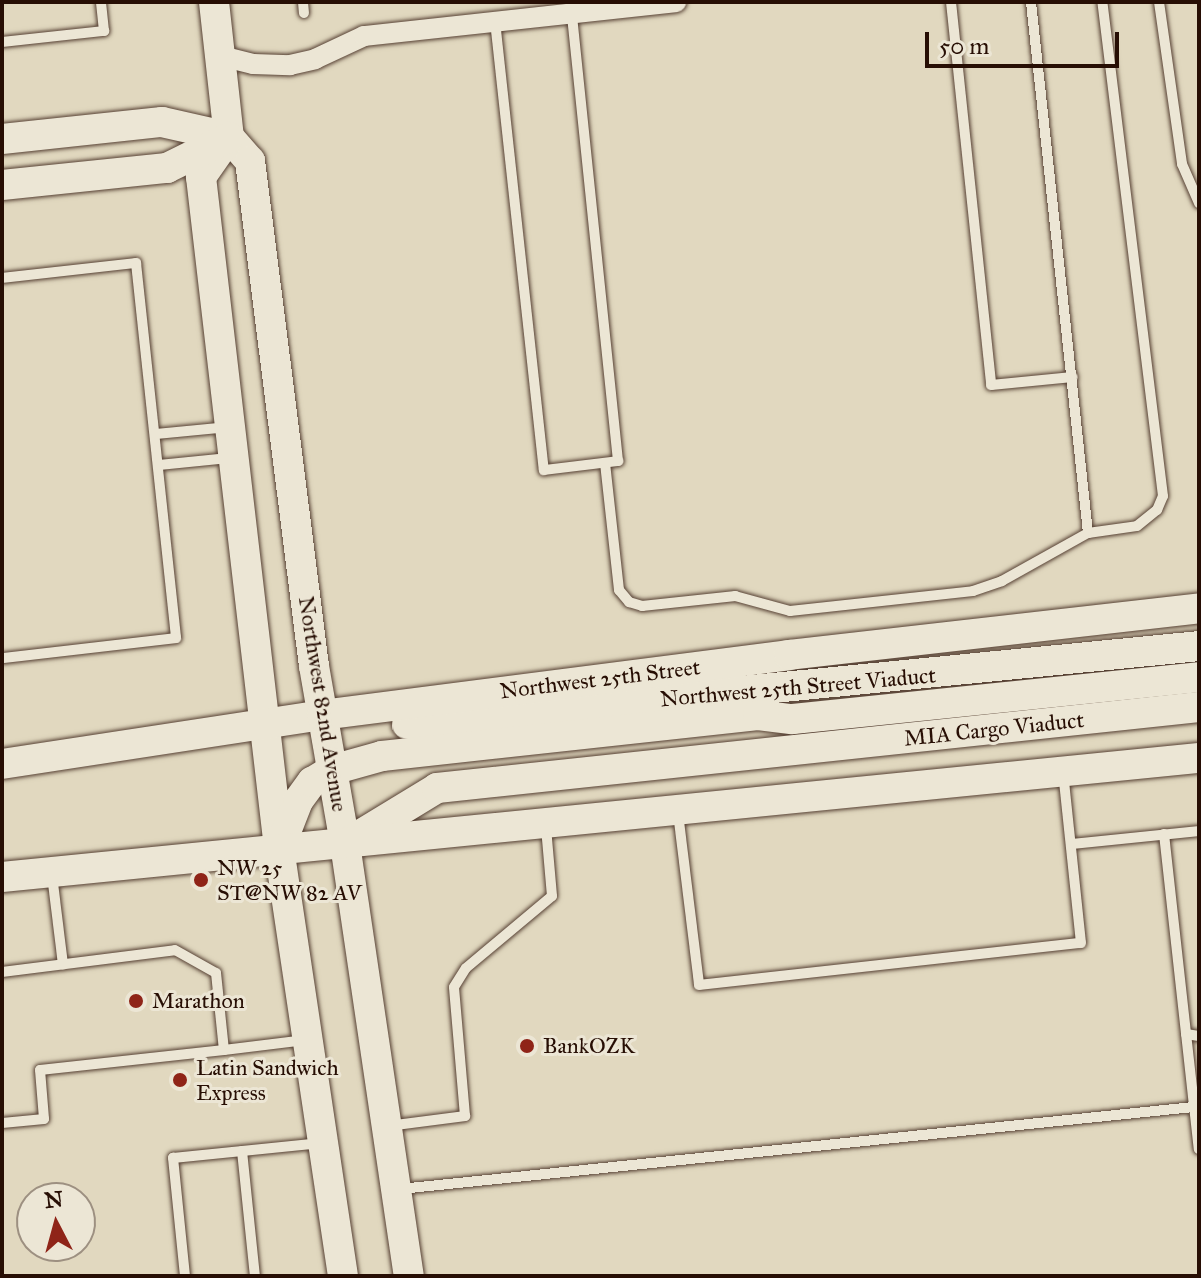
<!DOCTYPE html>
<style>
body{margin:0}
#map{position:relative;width:1201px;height:1278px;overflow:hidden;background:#e1d8bf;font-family:"IM FELL Great Primer",serif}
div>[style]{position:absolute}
.roads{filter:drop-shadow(0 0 2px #564033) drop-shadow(0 0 2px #564033)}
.lane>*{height:10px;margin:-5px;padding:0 5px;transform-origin:5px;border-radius:5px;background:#ece6d5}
.street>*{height:20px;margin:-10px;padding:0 10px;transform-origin:10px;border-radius:10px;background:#ece6d5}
.secondary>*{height:30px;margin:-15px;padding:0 15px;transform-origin:15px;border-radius:15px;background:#ece6d5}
.dots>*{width:22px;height:22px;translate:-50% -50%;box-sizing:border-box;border:4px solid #ece6d5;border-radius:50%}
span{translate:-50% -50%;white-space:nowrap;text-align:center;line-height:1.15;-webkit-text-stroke:6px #ece6d5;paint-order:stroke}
.street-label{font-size:22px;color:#270e04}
.poi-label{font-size:22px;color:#270e04}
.left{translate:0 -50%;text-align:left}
.frame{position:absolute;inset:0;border:4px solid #270e04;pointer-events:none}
.north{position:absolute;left:16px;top:1182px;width:80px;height:80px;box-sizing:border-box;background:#ece6d5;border:2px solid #9d9081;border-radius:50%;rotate:354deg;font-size:22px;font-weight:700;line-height:32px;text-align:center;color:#270e04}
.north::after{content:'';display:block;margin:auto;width:28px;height:36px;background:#8f2418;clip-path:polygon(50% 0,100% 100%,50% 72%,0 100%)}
.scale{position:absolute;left:925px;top:32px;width:194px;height:36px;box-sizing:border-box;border:4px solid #270e04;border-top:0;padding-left:10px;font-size:24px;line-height:28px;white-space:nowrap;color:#270e04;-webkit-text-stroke:6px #ece6d5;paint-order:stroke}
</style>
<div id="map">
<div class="roads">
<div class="lane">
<i style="left:303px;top:2px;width:11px;rotate:85deg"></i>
<i style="left:951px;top:2px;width:385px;rotate:84deg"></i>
<i style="left:991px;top:385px;width:82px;rotate:-5.6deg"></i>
<i style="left:1159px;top:2px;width:164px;rotate:81.9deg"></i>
<i style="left:1182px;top:164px;width:43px;rotate:66.4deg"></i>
<i style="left:495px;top:21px;width:452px;rotate:83.8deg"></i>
<i style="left:544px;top:470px;width:75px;rotate:-6.9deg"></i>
<i style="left:618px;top:461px;width:450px;rotate:-95.9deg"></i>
<i style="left:2px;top:42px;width:103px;rotate:-6.2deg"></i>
<i style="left:104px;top:31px;width:29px;rotate:-96deg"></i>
<i style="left:2px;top:278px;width:135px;rotate:-6.4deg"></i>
<i style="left:136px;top:263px;width:377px;rotate:83.9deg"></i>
<i style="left:176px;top:638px;width:175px;rotate:173.4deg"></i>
<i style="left:156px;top:434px;width:73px;rotate:-5.5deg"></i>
<i style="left:605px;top:463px;width:128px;rotate:83.7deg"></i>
<i style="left:619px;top:590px;width:16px;rotate:50deg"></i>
<i style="left:629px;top:602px;width:14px;rotate:17deg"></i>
<i style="left:642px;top:606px;width:94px;rotate:-6.1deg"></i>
<i style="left:735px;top:596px;width:57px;rotate:15.3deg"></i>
<i style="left:790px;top:611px;width:184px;rotate:-6.2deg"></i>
<i style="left:973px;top:591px;width:31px;rotate:-19deg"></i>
<i style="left:1002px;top:581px;width:98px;rotate:-29.2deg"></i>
<i style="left:1088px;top:533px;width:534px;rotate:-96.13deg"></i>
<i style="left:159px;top:465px;width:70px;rotate:-5.7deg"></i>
<i style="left:1088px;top:533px;width:49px;rotate:-8.1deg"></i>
<i style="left:1137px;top:526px;width:26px;rotate:-39deg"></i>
<i style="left:1157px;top:510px;width:15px;rotate:-67deg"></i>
<i style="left:1163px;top:496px;width:498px;rotate:-97deg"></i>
<i style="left:678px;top:813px;width:173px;rotate:83deg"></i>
<i style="left:699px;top:985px;width:384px;rotate:-6.3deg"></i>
<i style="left:1081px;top:943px;width:171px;rotate:-96deg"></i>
<i style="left:1164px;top:834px;width:317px;rotate:83.7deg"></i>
<i style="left:1072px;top:844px;width:128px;rotate:-5.8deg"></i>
<i style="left:52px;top:875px;width:90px;rotate:83deg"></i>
<i style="left:2px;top:972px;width:174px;rotate:-7.2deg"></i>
<i style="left:175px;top:950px;width:47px;rotate:29.3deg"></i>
<i style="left:216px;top:973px;width:77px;rotate:84.1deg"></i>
<i style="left:224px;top:1050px;width:185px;rotate:173.8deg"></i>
<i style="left:40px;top:1070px;width:49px;rotate:85.3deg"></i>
<i style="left:44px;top:1119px;width:42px;rotate:174.6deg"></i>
<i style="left:1186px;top:1034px;width:13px;rotate:9deg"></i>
<i style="left:224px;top:1050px;width:82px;rotate:-7deg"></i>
<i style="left:388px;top:1126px;width:78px;rotate:-7.4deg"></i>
<i style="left:465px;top:1116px;width:129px;rotate:-94.9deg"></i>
<i style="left:454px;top:987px;width:22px;rotate:-58deg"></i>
<i style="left:466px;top:968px;width:112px;rotate:-39.9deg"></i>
<i style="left:552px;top:896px;width:69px;rotate:-95deg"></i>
<i style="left:242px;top:1151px;width:126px;rotate:84.1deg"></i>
<i style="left:400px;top:1189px;width:798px;rotate:-5.9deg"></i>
<i style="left:185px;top:1276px;width:119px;rotate:-95.8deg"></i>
<i style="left:173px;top:1158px;width:149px;rotate:-5.8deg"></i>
</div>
<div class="street">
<i style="left:221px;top:56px;width:33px;rotate:14deg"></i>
<i style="left:253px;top:64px;width:37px;rotate:2deg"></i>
<i style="left:290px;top:65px;width:26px;rotate:-13deg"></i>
<i style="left:315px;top:59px;width:54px;rotate:-25.1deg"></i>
<i style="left:364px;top:36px;width:314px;rotate:-6.2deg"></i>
</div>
<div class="secondary">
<i style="left:214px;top:2px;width:136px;rotate:83.7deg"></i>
<i style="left:229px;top:137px;width:32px;rotate:49deg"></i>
<i style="left:250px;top:161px;width:509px;rotate:82.78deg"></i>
<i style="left:314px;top:666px;width:181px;rotate:80.1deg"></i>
<i style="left:345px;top:844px;width:437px;rotate:81.6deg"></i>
<i style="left:229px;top:137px;width:49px;rotate:125deg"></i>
<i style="left:201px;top:177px;width:676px;rotate:83.37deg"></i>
<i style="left:279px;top:848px;width:433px;rotate:81.5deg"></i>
<i style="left:2px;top:139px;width:161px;rotate:-6.1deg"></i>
<i style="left:162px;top:122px;width:69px;rotate:12.6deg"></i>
<i style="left:2px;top:185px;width:166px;rotate:-5.9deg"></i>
<i style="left:167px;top:168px;width:68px;rotate:-26.2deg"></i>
<i style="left:407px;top:724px;width:796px;rotate:-5.62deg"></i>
<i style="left:2px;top:764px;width:324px;rotate:-8.7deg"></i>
<i style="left:322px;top:715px;width:471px;rotate:-7.3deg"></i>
<i style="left:789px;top:655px;width:413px;rotate:-6.5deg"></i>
<i style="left:350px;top:841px;width:102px;rotate:-31.3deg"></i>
<i style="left:437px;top:788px;width:766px;rotate:-6.07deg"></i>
<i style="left:282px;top:842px;width:44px;rotate:-68.7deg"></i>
<i style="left:298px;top:801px;width:24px;rotate:-54deg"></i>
<i style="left:312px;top:782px;width:23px;rotate:-31deg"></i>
<i style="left:332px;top:770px;width:52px;rotate:-15.6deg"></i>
<i style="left:382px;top:756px;width:378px;rotate:-6.2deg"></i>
<i style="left:758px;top:715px;width:35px;rotate:7deg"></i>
<i style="left:793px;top:719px;width:408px;rotate:-5.9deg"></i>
<i style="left:2px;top:877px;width:1203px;rotate:-5.68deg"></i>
</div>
</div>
<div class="dots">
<i style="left:201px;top:880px;background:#8f2418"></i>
<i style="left:136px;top:1001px;background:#8f2418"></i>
<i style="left:527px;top:1046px;background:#8f2418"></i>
<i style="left:180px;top:1080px;background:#8f2418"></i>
</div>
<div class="street-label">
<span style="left:600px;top:679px;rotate:-7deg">Northwest 25th Street</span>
<span style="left:798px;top:687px;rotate:-5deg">Northwest 25th Street Viaduct</span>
<span style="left:323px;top:704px;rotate:81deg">Northwest 82nd Avenue</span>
<span style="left:994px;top:729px;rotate:-6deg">MIA Cargo Viaduct</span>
</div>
<div class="poi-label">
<span class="left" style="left:217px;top:880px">NW 25<br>ST@NW 82 AV</span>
<span class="left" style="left:152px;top:1001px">Marathon</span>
<span class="left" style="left:543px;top:1046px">BankOZK</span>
<span class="left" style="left:196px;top:1080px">Latin Sandwich<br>Express</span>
</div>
<div class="frame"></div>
<div class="north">N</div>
<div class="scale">50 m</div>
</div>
